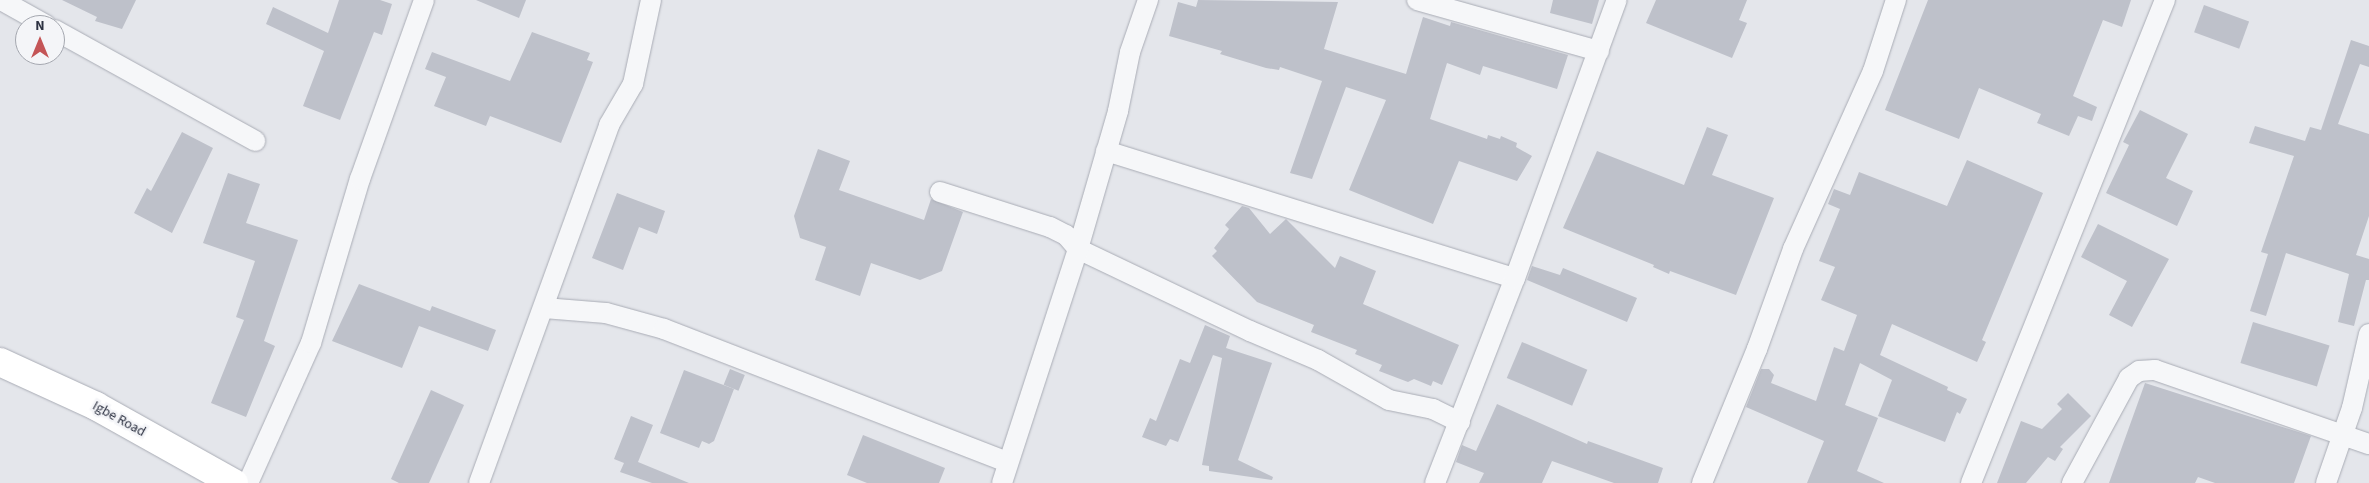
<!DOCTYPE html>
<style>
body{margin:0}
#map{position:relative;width:2369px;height:483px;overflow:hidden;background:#e4e6eb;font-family:"Source Sans 3",sans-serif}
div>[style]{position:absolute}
.building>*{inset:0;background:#bec1ca;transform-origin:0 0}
.roads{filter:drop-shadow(0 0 1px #a9acb5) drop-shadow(0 0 1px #a9acb5)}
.street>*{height:20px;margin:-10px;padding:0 10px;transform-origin:10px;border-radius:10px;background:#f6f7f9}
.secondary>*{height:28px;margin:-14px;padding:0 14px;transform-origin:14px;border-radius:14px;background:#fff}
span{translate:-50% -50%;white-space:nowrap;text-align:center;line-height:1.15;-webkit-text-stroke:5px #f4f5f8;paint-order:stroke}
.street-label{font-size:14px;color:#2d3242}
.north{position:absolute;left:15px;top:15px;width:50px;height:50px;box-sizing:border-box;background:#f4f5f8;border:1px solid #a4a7af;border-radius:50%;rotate:0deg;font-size:14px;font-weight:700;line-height:20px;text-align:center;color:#2d3242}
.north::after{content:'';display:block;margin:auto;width:18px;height:22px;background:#c45557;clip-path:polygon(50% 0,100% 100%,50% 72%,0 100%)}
</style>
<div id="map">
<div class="building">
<i style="clip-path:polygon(62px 0,136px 0,122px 29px,95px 21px,97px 17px)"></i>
<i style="clip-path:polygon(339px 0,380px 0,392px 4px,382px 35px,374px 32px,340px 120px,303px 106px,324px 51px,266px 24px,273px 7px,328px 33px)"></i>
<i style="clip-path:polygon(476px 0,526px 0,519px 18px)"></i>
<i style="clip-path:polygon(1198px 0,1338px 2px,1324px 49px,1406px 74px,1423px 17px,1450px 26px,1451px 22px,1568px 55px,1557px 89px,1483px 66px,1480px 75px,1447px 63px,1430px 119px,1487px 139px,1488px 135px,1500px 139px,1501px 136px,1517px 143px,1516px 147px,1532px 156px,1517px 181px,1459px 161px,1433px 224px,1349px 190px,1386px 100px,1346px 87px,1312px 179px,1290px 173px,1322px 81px,1280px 67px,1279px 70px,1266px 68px,1220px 54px,1222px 51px,1169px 36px,1178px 2px,1196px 7px)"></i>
<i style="clip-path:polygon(1553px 0,1599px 0,1592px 24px,1550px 13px)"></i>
<i style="clip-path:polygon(1656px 0,1747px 0,1739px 20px,1747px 23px,1732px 58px,1646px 23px)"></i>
<i style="clip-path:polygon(1928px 0,2131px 0,2122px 27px,2103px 20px,2073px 96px,2097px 107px,2092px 121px,2078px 116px,2069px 136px,2037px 123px,2041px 114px,1979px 88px,1959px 139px,1885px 110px)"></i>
<i style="left:2204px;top:5px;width:48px;height:29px;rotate:20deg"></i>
<i style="clip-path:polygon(532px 32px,590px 53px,587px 60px,593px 62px,561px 143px,490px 116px,486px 126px,434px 106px,446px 77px,425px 69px,432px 52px,510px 81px)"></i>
<i style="clip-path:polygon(2351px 40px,2369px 46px,2369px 67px,2360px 64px,2338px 124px,2369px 134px,2369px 216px,2356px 255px,2369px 259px,2369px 280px,2366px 280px,2354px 326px,2338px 322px,2349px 274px,2286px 253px,2266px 316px,2250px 311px,2268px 254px,2261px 252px,2294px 156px,2249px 143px,2255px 126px,2305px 141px,2310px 127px,2321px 130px)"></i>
<i style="clip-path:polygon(2140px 110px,2188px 134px,2166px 178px,2193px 191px,2177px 226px,2106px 193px,2129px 145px,2123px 142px)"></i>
<i style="clip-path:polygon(1707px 127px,1728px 135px,1712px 175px,1774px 198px,1736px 295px,1670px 271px,1669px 274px,1653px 267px,1654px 265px,1563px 228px,1597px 151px,1684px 185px)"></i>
<i style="clip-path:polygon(182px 132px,213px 148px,172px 233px,134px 213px,147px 188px,151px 191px)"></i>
<i style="clip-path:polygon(818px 149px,850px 161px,839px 190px,924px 220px,931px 199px,963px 212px,942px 271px,920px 280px,871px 263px,860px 296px,815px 280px,826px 247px,800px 238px,794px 216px)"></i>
<i style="clip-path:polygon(1967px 160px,2043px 193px,1982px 340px,1986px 342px,1977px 362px,1892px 324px,1880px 355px,1948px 387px,1947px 390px,1967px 399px,1960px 414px,1957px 412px,1945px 442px,1878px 416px,1892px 380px,1860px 363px,1845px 405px,1878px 418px,1857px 471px,1884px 483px,1807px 483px,1824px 441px,1746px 407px,1761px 369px,1769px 369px,1774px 375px,1771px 383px,1816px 401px,1834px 347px,1844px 351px,1857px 315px,1821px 300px,1835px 267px,1819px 261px,1840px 209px,1828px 204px,1834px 189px,1850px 195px,1859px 172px,1947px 206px)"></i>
<i style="clip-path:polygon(228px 173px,260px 184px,246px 223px,298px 240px,264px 341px,275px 346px,246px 417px,211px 403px,244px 320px,236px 317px,255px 261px,203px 243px)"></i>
<i style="clip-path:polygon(617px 193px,665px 211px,657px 234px,639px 227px,623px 270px,592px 258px)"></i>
<i style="clip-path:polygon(1242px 206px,1249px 208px,1270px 234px,1286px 219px,1335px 268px,1340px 256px,1376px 271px,1363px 304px,1459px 345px,1442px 385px,1433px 381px,1431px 386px,1414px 379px,1408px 382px,1379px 371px,1382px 365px,1355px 354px,1357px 350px,1311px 332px,1314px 325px,1257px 302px,1212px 256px,1217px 251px,1214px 248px,1229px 229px,1225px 225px)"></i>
<i style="clip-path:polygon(2098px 224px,2169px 259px,2132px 327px,2109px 315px,2127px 281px,2081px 257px)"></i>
<i style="clip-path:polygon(1532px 266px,1560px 275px,1563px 268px,1637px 298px,1627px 322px,1527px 280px)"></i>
<i style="clip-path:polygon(359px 284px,430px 311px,432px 306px,496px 330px,488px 351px,419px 326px,402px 368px,332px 341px)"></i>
<i style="left:2253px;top:322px;width:80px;height:43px;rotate:17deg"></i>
<i style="clip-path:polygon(1205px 325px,1230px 336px,1226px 348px,1272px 363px,1238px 460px,1273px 477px,1272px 480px,1209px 471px,1209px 466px,1202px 465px,1222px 358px,1213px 355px,1178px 442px,1170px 439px,1166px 446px,1142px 437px,1150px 418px,1156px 421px,1180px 359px,1190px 363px)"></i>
<i style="left:1522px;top:342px;width:71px;height:39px;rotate:23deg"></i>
<i style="left:730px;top:369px;width:16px;height:17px;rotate:22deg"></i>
<i style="clip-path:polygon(684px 370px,734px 389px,714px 441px,709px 444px,702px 441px,699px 448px,660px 433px)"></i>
<i style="clip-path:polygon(2145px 383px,2311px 436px,2294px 483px,2215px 483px,2198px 477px,2195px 483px,2109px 483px)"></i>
<i style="clip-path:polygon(431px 390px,464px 405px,429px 483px,399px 483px,391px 479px)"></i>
<i style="clip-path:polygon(2068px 393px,2091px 416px,2060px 447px,2063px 449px,2055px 461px,2048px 457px,2026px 483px,1997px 483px,2021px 421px,2042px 429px,2062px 409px,2057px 404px)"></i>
<i style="clip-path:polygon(1497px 404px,1587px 444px,1588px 441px,1663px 468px,1658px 483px,1614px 483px,1552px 461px,1542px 483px,1479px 483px,1484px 473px,1456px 462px,1462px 445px,1476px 451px)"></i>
<i style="clip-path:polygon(631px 416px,653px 425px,638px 462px,689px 483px,652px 483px,620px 472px,624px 463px,614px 459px)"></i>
<i style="clip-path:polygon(863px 435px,945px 468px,939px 483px,867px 483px,847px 475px)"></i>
</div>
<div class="roads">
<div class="street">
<i style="left:1px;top:0;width:51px;rotate:29.1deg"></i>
<i style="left:1417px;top:0;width:189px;rotate:15.7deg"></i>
<i style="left:55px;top:30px;width:229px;rotate:29deg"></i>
<i style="left:1106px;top:151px;width:428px;rotate:17.3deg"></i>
<i style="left:940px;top:192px;width:115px;rotate:17.7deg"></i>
<i style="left:1050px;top:227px;width:18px;rotate:27deg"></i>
<i style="left:1066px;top:235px;width:18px;rotate:49deg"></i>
<i style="left:1078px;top:249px;width:191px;rotate:25.5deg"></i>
<i style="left:1250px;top:331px;width:74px;rotate:23.1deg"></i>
<i style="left:1318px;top:360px;width:81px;rotate:29.4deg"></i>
<i style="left:1389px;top:400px;width:45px;rotate:11.6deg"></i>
<i style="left:1433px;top:409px;width:30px;rotate:26deg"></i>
<i style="left:544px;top:308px;width:62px;rotate:4.6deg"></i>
<i style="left:606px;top:313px;width:60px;rotate:15.4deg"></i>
<i style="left:664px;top:329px;width:368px;rotate:21.2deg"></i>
<i style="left:248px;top:483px;width:154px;rotate:-65.8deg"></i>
<i style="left:311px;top:343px;width:171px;rotate:-73.4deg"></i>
<i style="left:360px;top:179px;width:190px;rotate:-70.3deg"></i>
<i style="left:479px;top:483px;width:381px;rotate:-70deg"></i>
<i style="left:609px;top:125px;width:48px;rotate:-59.7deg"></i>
<i style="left:633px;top:84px;width:86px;rotate:-77.9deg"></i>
<i style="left:1002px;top:483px;width:246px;rotate:-72deg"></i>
<i style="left:1078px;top:249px;width:144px;rotate:-73.8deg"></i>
<i style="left:1118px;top:111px;width:60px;rotate:-78.5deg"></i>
<i style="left:1130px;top:52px;width:55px;rotate:-70.9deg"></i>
<i style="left:1435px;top:483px;width:220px;rotate:-68.7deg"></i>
<i style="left:1515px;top:278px;width:296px;rotate:-69.9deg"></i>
<i style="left:1702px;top:483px;width:145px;rotate:-67.7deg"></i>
<i style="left:1757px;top:349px;width:106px;rotate:-70.2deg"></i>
<i style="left:1793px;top:249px;width:195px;rotate:-65.8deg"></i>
<i style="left:1873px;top:71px;width:75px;rotate:-72.1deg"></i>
<i style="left:1971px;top:483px;width:521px;rotate:-68.12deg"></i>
<i style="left:2072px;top:483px;width:119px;rotate:-61.5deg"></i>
<i style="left:2129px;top:378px;width:12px;rotate:-35deg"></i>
<i style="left:2139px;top:371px;width:16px;rotate:-4deg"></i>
<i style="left:2155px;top:370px;width:226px;rotate:19.1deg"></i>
<i style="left:2326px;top:483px;width:79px;rotate:-70.9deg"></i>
<i style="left:2352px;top:408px;width:76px;rotate:-77.1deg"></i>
</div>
<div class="secondary">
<i style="left:0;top:362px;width:106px;rotate:24.6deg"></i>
<i style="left:96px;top:406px;width:158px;rotate:29.2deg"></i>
</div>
</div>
<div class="street-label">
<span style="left:119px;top:419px;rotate:29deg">Igbe Road</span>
</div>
<div class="north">N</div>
</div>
